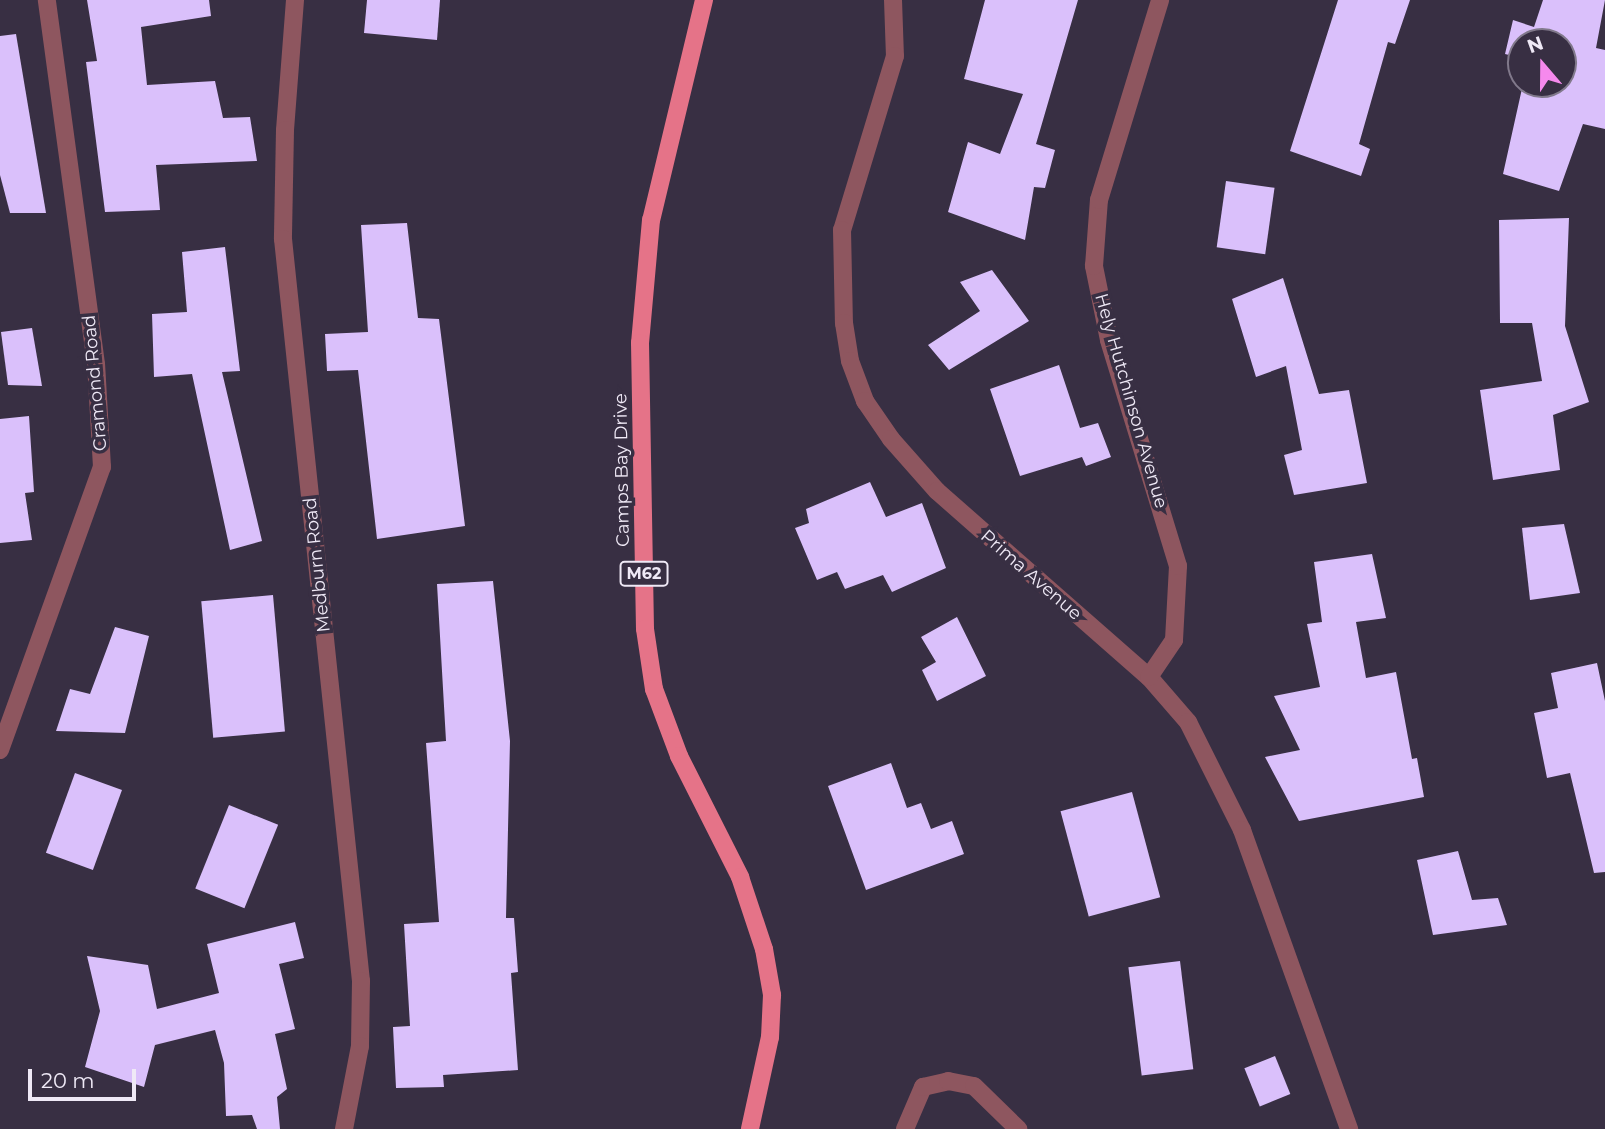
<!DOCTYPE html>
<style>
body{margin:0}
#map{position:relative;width:1605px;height:1129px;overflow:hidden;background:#382f43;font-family:Montserrat,sans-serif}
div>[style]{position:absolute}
.building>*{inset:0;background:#dac0fb;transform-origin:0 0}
.lane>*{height:18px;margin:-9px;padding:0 9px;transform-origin:9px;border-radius:9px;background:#8e565f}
.street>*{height:18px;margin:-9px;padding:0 9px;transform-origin:9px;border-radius:9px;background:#8e565f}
.primary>*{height:18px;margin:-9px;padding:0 9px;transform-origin:9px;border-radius:9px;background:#e57388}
span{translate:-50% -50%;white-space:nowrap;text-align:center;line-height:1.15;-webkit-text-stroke:7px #382f43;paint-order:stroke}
.shield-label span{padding:2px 5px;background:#382f43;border:2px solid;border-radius:5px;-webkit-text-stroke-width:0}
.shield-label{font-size:16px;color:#efe9f6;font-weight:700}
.street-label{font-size:18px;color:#efe9f6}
.north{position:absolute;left:1507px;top:28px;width:70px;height:70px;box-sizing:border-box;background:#382f43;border:2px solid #81798b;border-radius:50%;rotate:340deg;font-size:19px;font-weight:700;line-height:28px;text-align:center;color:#efe9f6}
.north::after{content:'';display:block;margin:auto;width:24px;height:32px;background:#f689ed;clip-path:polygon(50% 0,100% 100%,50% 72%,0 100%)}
.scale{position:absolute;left:28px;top:1069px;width:108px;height:32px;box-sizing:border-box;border:4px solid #efe9f6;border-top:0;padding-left:9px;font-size:21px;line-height:24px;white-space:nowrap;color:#efe9f6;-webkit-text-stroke:5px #382f43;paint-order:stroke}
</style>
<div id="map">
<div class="building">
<i style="clip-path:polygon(87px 0,209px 0,211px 16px,141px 27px,147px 85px,215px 81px,223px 118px,250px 117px,257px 161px,156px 165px,160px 210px,105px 212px,86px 62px,97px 61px)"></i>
<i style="clip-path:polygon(367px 0,440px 0,437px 40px,364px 33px)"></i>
<i style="clip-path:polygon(985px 0,1078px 0,1036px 144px,1055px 150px,1045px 188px,1034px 187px,1025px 240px,948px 212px,968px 142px,1000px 154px,1023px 94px,964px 79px)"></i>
<i style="clip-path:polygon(1338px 0,1410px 0,1395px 44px,1388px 42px,1359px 144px,1370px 149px,1361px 176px,1290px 151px)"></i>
<i style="clip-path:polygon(1543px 0,1605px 0,1596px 48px,1605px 50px,1605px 129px,1583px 124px,1559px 191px,1503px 174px,1523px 84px,1563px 84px,1563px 42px,1521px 42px,1521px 58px,1505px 54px,1513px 20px,1534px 27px)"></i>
<i style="clip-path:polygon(16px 34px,46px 213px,10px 213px,0 175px,0 36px)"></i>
<i style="left:1226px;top:181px;width:49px;height:67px;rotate:8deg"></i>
<i style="clip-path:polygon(1569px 218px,1565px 326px,1589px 402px,1553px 415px,1560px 470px,1493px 480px,1480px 390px,1542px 381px,1532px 323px,1500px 323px,1499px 220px)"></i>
<i style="clip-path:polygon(407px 223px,418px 318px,439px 319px,465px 526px,377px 539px,358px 370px,327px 371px,325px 334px,368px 332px,361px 225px)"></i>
<i style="clip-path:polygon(225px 247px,240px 371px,222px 372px,262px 541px,230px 550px,192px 374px,154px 377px,152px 314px,187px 312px,182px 252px)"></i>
<i style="clip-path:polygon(992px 270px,1029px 321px,949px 370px,928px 345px,980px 311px,960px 282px)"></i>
<i style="clip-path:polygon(1283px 278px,1319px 394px,1349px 390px,1367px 483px,1294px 495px,1284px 455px,1302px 450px,1286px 366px,1256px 377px,1232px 299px)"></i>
<i style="clip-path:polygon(32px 328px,42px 386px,8px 385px,1px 332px)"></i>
<i style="clip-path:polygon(1059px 365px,1080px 428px,1098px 423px,1111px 457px,1086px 466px,1082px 457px,1020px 476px,990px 389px)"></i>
<i style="clip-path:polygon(29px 416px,34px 492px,25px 493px,32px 540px,0 543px,0 419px)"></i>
<i style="clip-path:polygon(870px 482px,886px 517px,922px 503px,946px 568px,892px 592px,883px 575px,845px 589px,837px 572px,817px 580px,795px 528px,809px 523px,806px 509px)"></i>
<i style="clip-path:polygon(1564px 524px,1580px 593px,1530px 600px,1522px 528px)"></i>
<i style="clip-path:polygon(1372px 554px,1386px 618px,1356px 622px,1366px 678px,1396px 672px,1412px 759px,1417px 758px,1424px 797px,1299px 821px,1265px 757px,1300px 750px,1274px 696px,1320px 687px,1307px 624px,1322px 622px,1314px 562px)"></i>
<i style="clip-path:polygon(493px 581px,510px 741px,506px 918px,514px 918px,518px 972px,511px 973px,518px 1070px,443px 1075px,444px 1087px,396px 1088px,393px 1027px,410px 1026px,404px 924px,439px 922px,426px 743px,446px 741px,437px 584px)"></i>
<i style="left:273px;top:595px;width:137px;height:72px;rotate:85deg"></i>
<i style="clip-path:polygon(957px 617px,986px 676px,937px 701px,922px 670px,936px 662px,921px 637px)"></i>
<i style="clip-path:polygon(115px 627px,149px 636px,125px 733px,56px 731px,70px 689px,90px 694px)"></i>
<i style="clip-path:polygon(1597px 663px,1605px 701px,1605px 872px,1594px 873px,1570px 773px,1547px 778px,1534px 713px,1558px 708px,1551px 673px)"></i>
<i style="clip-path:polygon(891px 763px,907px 808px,921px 803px,931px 829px,952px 821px,964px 854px,866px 890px,828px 786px)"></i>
<i style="left:75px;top:773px;width:50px;height:85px;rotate:20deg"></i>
<i style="left:1132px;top:792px;width:109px;height:74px;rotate:75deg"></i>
<i style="left:229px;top:805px;width:53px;height:90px;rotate:22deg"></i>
<i style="clip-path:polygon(1458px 851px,1472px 900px,1498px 898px,1507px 925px,1433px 935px,1417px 860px)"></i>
<i style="clip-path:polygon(295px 922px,304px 958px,279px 964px,295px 1029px,275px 1034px,287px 1089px,277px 1097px,280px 1129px,257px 1129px,252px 1115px,226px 1116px,224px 1063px,215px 1030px,155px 1045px,144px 1087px,85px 1067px,100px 1011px,87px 956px,148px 965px,157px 1009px,219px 993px,207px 944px)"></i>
<i style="left:1180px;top:961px;width:109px;height:52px;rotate:83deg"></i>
<i style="left:1275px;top:1056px;width:41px;height:33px;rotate:68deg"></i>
</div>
<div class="lane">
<i style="left:905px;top:1129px;width:46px;rotate:-66.8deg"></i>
<i style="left:923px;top:1087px;width:26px;rotate:-13deg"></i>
<i style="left:948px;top:1081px;width:26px;rotate:11deg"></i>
<i style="left:974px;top:1086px;width:62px;rotate:44.3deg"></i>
</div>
<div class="street">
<i style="left:295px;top:0;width:130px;rotate:94.4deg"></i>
<i style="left:285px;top:130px;width:109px;rotate:91.1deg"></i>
<i style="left:283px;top:239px;width:746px;rotate:84deg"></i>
<i style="left:361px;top:981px;width:65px;rotate:90.9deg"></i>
<i style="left:360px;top:1046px;width:85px;rotate:100.9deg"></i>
<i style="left:893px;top:0;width:56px;rotate:88deg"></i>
<i style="left:895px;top:56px;width:182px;rotate:106.9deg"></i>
<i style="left:842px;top:230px;width:93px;rotate:88.8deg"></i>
<i style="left:844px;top:323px;width:38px;rotate:81deg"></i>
<i style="left:850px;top:361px;width:43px;rotate:69.4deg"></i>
<i style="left:865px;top:401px;width:46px;rotate:55.6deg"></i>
<i style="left:891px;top:439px;width:69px;rotate:48.5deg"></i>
<i style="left:937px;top:491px;width:282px;rotate:41.3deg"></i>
<i style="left:1149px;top:677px;width:60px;rotate:49.1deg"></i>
<i style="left:1188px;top:722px;width:121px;rotate:63.4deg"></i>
<i style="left:1242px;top:830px;width:318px;rotate:70.3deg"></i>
<i style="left:1149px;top:677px;width:45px;rotate:-56deg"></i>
<i style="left:1174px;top:640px;width:74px;rotate:-86.9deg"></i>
<i style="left:1178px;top:566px;width:236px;rotate:-107deg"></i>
<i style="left:1109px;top:340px;width:76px;rotate:-101.5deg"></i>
<i style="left:1094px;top:266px;width:66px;rotate:-85.7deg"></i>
<i style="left:1099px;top:200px;width:209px;rotate:-73deg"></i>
<i style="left:0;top:750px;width:301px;rotate:-70.2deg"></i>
<i style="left:102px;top:467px;width:103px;rotate:-93.3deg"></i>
<i style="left:96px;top:364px;width:367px;rotate:-97.7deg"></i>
</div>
<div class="primary">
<i style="left:704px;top:0;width:226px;rotate:103.5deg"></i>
<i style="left:651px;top:220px;width:123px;rotate:95.1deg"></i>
<i style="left:640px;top:343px;width:286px;rotate:89deg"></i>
<i style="left:645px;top:629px;width:61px;rotate:81.5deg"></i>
<i style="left:654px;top:689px;width:72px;rotate:69.5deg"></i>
<i style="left:679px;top:756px;width:136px;rotate:63.2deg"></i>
<i style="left:740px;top:877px;width:76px;rotate:71.6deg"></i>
<i style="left:764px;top:949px;width:47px;rotate:80.1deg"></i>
<i style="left:772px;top:995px;width:42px;rotate:92.7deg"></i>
<i style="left:770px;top:1037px;width:94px;rotate:102.3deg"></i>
</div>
<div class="shield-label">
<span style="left:644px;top:574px">M62</span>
</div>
<div class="street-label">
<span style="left:95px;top:383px;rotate:-95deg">Cramond Road</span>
<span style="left:1131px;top:401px;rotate:74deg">Hely Hutchinson Avenue</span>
<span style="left:622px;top:470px;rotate:-91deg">Camps Bay Drive</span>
<span style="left:317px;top:565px;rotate:-96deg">Medburn Road</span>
<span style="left:1031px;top:575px;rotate:41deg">Prima Avenue</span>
</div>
<div class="north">N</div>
<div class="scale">20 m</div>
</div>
